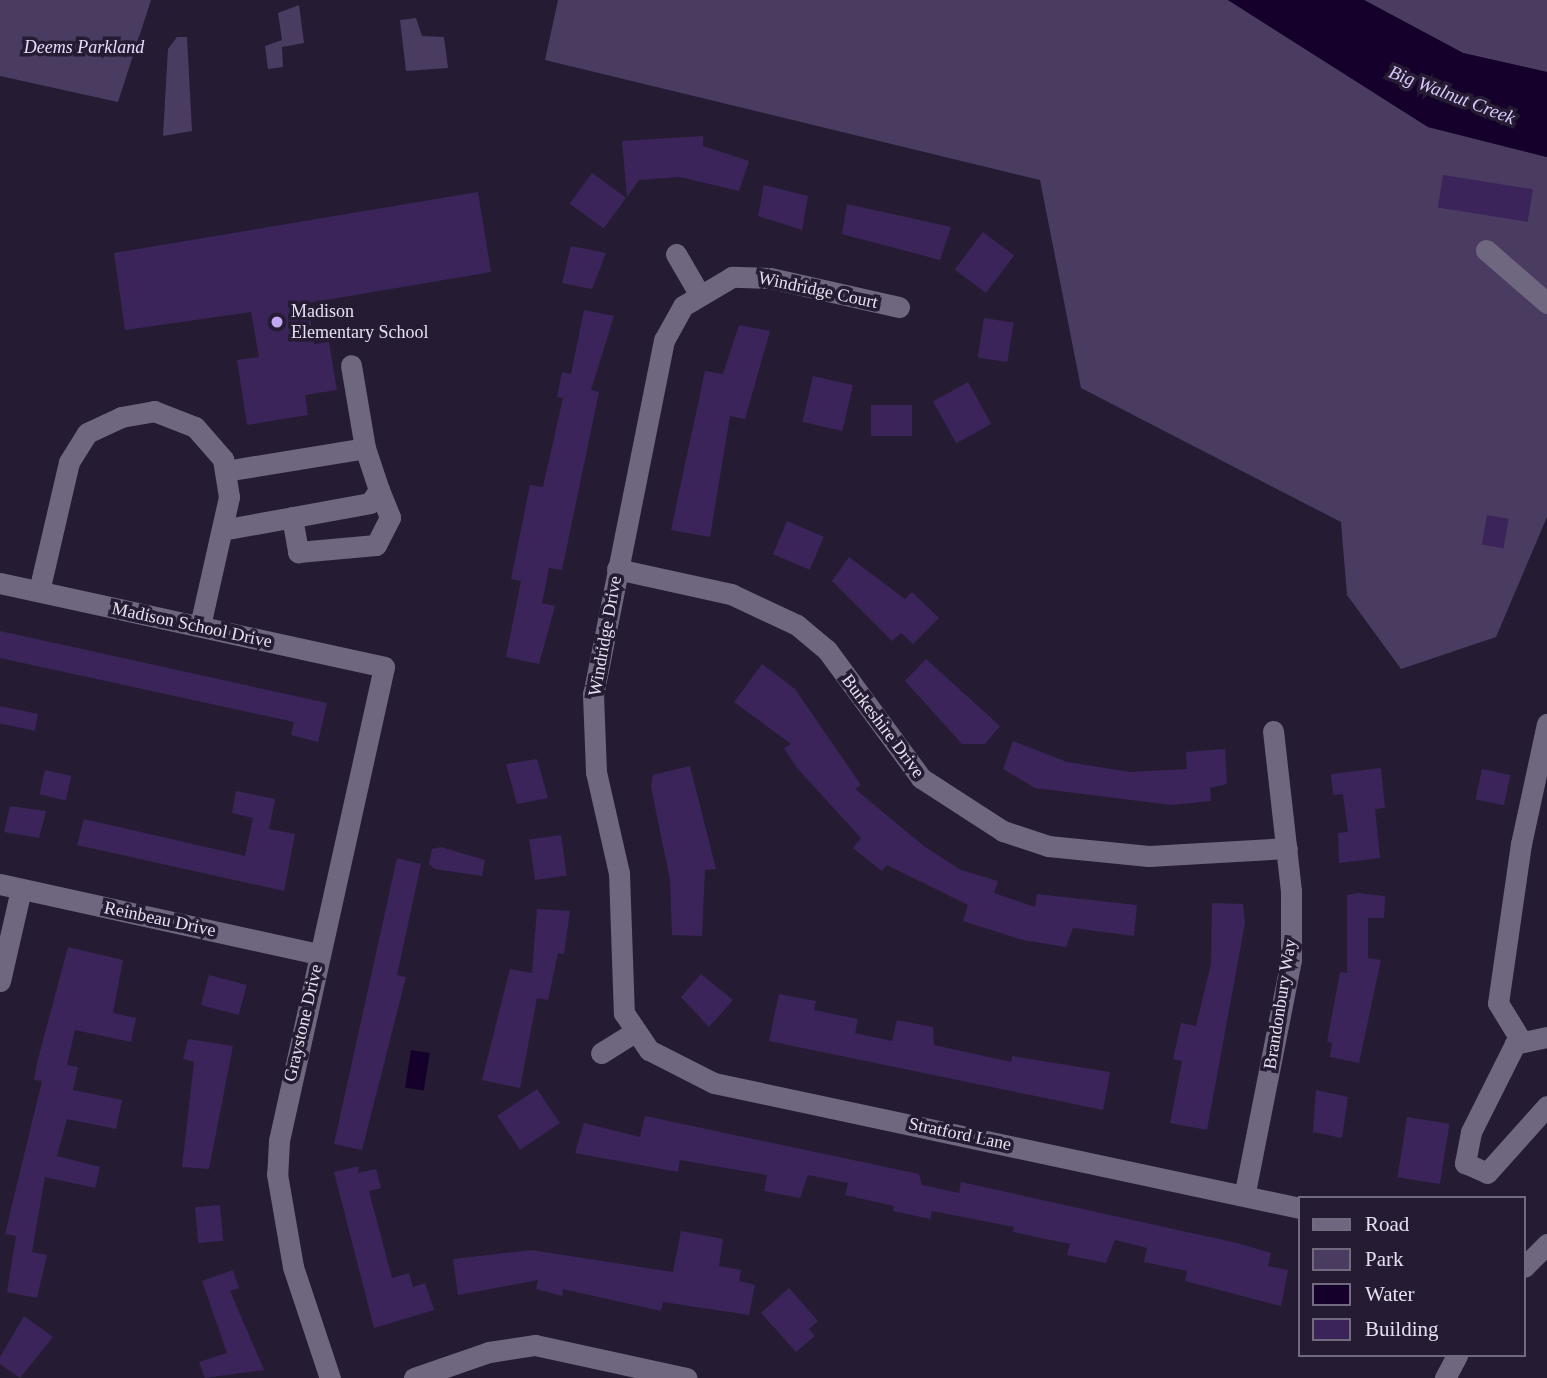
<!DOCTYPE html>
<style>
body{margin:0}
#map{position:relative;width:1547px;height:1378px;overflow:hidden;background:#251c33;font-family:Georgia,serif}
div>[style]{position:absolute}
.green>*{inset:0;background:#4a3b61}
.water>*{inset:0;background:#15002c;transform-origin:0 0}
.building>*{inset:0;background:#3b2459;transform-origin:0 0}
.minor>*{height:21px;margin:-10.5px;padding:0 10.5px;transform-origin:10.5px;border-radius:10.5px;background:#6f6680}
.dots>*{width:19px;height:19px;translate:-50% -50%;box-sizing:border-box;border:4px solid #251c33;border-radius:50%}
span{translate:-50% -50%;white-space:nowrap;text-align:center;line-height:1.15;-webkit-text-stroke:7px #251c33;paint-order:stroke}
.park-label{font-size:18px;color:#e7dbfe;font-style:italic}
.street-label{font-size:18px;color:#e5e0ef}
.poi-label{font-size:18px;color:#e5e0ef}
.left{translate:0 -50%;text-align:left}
.water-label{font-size:19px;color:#d9c7fa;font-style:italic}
.legend{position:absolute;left:1298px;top:1196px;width:228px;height:161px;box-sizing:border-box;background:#251c33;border:2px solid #726a7e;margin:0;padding:9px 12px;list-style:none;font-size:21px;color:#e5e0ef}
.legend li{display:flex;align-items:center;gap:14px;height:35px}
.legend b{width:35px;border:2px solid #726a7e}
</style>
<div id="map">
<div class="green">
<i style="clip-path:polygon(0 0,151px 0,118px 102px,0 76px)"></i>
<i style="clip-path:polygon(558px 0,1228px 0,1428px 127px,1547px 157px,1547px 517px,1496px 637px,1401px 669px,1347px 595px,1341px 522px,1081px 388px,1040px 180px,545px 60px)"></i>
<i style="clip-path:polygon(1364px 0,1547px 0,1547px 72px,1463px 53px)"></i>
<i style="clip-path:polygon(299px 5px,304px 43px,282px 47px,283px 67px,268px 69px,265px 46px,282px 40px,278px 13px)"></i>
<i style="clip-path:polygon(416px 18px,422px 36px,444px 37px,448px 68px,406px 71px,400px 20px)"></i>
<i style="clip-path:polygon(177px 37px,187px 37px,192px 131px,163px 136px,168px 49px)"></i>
</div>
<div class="water">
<i style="clip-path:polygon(1228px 0,1364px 0,1463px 53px,1547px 72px,1547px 157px,1428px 127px)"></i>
<i style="left:411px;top:1050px;width:19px;height:38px;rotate:9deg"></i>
</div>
<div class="building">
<i style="clip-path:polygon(703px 136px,703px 146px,749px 161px,739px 191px,680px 177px,639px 180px,627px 197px,622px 141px)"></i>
<i style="left:592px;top:173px;width:42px;height:38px;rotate:36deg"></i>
<i style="left:1443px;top:175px;width:91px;height:33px;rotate:9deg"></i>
<i style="clip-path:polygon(764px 185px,808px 196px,802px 230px,758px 216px)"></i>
<i style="clip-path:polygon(478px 192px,491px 272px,308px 303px,314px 344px,329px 342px,337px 390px,305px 395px,308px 415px,247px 425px,237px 360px,259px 357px,251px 312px,125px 330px,114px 253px)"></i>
<i style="clip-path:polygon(847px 204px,951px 227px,940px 260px,842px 234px)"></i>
<i style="left:983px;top:232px;width:39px;height:47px;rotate:37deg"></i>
<i style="clip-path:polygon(571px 246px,606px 253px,592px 289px,562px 283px)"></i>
<i style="clip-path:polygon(584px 310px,614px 316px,591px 390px,599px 392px,562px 570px,549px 568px,542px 603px,555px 606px,539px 664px,506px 657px,521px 581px,511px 579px,530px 485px,543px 487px,563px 398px,557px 397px,562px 372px,571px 374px)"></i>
<i style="left:984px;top:318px;width:30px;height:40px;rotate:9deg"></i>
<i style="clip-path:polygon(739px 325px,770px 331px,745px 419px,730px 416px,710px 537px,671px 530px,705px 371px,723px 374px)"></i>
<i style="left:813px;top:376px;width:41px;height:47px;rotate:13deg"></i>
<i style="left:968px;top:382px;width:48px;height:40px;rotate:61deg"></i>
<i style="left:871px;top:405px;width:41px;height:31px"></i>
<i style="left:1487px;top:515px;width:22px;height:30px;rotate:10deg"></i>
<i style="left:787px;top:521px;width:40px;height:36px;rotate:23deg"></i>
<i style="clip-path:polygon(849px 557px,905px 599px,912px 592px,939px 618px,913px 644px,901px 633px,892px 641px,832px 581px)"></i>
<i style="clip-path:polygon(0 631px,327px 703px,318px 742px,291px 735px,294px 722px,0 658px)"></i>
<i style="clip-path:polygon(926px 659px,1000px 726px,985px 744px,962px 744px,905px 681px)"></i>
<i style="clip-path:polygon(762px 664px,795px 689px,861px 785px,855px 789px,925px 847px,961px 870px,998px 881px,994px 893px,1035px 907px,1037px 894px,1137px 905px,1134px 936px,1073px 928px,1066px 947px,1023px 940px,963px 921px,968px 905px,887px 865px,882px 871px,853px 848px,861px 838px,797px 768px,784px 748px,791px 744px,734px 702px)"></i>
<i style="left:0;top:706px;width:39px;height:17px;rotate:12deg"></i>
<i style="clip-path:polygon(1013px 741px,1067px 762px,1130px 772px,1187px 769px,1186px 752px,1225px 749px,1227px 784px,1210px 788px,1211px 801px,1171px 805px,1035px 788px,1003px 769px)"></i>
<i style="clip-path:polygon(537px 759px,548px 798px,517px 804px,506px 764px)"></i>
<i style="clip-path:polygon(690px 766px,716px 869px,705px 870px,702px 936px,672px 935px,670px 880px,651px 787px,653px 775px)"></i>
<i style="clip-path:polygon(1381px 768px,1385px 808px,1375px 809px,1380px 858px,1339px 863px,1338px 833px,1348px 832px,1343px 794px,1333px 795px,1331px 774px)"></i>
<i style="left:1482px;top:769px;width:29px;height:31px;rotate:12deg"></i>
<i style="left:45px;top:770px;width:27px;height:25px;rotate:13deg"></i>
<i style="clip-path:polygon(236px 791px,275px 799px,269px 829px,295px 834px,284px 891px,77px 845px,84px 819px,245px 856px,253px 818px,232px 813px)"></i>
<i style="clip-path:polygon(10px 806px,46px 811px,39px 838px,4px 832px)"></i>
<i style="left:561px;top:835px;width:41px;height:32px;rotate:82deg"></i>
<i style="clip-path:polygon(441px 847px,485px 860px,482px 876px,435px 869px,429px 864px,432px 849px)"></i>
<i style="clip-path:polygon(397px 858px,421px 864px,397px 975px,406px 977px,362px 1150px,334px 1144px)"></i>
<i style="clip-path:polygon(1357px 893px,1385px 896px,1384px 918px,1368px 918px,1368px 958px,1381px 960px,1359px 1063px,1330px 1057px,1332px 1043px,1327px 1042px,1340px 972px,1347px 973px,1347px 895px)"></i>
<i style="clip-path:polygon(1212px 903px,1243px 904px,1245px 923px,1207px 1130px,1170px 1123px,1182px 1061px,1173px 1059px,1181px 1023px,1196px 1026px,1211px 964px)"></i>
<i style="clip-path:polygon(537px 909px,570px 911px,564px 954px,558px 953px,548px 1000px,537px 998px,520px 1088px,482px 1080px,510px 969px,532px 973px)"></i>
<i style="clip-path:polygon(68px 947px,123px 960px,113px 1013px,136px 1018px,131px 1042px,75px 1030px,67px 1065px,78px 1067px,73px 1090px,122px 1100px,116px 1129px,67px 1119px,57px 1156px,100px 1167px,95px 1188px,45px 1177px,32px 1252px,47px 1255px,37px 1298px,7px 1292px,16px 1236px,5px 1234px,42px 1081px,34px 1080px,38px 1059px)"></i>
<i style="clip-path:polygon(701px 974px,733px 1000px,709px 1027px,681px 997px)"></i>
<i style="left:209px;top:975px;width:39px;height:31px;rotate:15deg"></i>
<i style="clip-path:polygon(779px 994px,816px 1001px,814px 1010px,858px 1019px,855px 1033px,892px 1041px,897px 1020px,933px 1027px,934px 1045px,1011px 1062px,1012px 1056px,1110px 1072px,1103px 1110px,769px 1041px)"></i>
<i style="clip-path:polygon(188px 1039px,233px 1046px,209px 1169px,182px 1167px,194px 1062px,183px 1059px)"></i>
<i style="left:537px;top:1089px;width:41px;height:48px;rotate:56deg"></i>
<i style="clip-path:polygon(1316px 1090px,1348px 1097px,1342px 1138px,1313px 1132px)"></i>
<i style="clip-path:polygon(645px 1116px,919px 1174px,922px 1185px,959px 1193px,961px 1182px,1237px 1243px,1271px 1253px,1268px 1266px,1288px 1270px,1281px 1306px,1185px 1281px,1187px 1271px,1144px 1262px,1147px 1248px,1115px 1240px,1106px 1263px,1067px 1255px,1070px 1244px,1013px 1232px,1014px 1227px,932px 1211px,930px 1219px,893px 1211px,894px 1206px,845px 1195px,848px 1183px,808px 1175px,800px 1198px,764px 1191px,767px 1175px,680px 1160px,678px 1172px,575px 1153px,584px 1123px,640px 1137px)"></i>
<i style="left:1407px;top:1117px;width:43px;height:61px;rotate:9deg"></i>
<i style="clip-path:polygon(359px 1166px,358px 1173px,376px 1169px,381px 1188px,369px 1191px,392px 1278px,409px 1273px,413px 1287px,425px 1283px,434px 1310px,374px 1328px,334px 1172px)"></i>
<i style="left:220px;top:1205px;width:36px;height:25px;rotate:85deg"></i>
<i style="clip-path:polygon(681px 1231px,723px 1239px,719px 1266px,741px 1270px,739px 1281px,755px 1285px,749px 1315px,663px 1302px,661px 1311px,563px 1289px,562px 1296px,536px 1289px,538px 1280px,458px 1295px,453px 1259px,531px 1250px,673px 1272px)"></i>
<i style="clip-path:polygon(233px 1270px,239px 1288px,230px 1291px,264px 1370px,205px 1378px,199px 1362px,227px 1353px,202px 1281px)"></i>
<i style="clip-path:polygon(789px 1288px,818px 1321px,809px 1329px,815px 1336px,796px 1352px,761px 1313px)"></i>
<i style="clip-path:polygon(24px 1316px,53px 1337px,20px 1378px,0 1364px,0 1357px)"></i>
</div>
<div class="minor">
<i style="left:1486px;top:250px;width:81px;rotate:41deg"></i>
<i style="left:676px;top:254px;width:44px;rotate:59.9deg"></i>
<i style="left:899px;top:307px;width:132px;rotate:-167.3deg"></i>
<i style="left:770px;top:278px;width:38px;rotate:-178deg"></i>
<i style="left:732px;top:277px;width:57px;rotate:149.4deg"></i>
<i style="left:683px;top:306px;width:39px;rotate:119deg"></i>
<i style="left:664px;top:340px;width:361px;rotate:101.3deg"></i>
<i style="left:593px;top:694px;width:78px;rotate:87.8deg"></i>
<i style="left:596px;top:772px;width:104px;rotate:77.2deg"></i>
<i style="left:619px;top:873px;width:140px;rotate:88deg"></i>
<i style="left:624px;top:1013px;width:45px;rotate:56deg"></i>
<i style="left:649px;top:1050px;width:73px;rotate:26.9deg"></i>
<i style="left:714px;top:1083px;width:599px;rotate:12.04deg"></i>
<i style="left:225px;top:471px;width:142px;rotate:-9.3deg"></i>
<i style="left:365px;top:448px;width:84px;rotate:-99.6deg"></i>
<i style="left:292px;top:517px;width:36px;rotate:80deg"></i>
<i style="left:298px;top:552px;width:78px;rotate:-5.1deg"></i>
<i style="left:376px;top:545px;width:31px;rotate:-63deg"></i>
<i style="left:390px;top:517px;width:29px;rotate:-112deg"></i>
<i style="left:222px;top:530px;width:150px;rotate:-10.3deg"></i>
<i style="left:370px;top:503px;width:16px;rotate:-55deg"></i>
<i style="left:379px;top:490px;width:44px;rotate:-108.4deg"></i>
<i style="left:617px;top:569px;width:117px;rotate:12.4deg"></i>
<i style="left:731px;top:594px;width:73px;rotate:25.2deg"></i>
<i style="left:797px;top:625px;width:39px;rotate:40deg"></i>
<i style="left:827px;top:650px;width:159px;rotate:53.7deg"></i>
<i style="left:921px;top:778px;width:98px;rotate:32.9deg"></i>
<i style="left:1003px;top:831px;width:47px;rotate:18.4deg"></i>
<i style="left:1048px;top:846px;width:101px;rotate:5.7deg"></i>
<i style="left:1149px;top:856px;width:138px;rotate:-3.3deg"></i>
<i style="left:0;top:583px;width:393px;rotate:12.3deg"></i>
<i style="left:384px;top:667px;width:485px;rotate:102.5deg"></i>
<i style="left:279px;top:1141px;width:33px;rotate:93deg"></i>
<i style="left:277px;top:1174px;width:94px;rotate:80.2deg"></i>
<i style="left:293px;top:1267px;width:117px;rotate:71.6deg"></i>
<i style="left:39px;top:591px;width:132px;rotate:-76.9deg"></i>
<i style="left:69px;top:462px;width:34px;rotate:-58deg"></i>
<i style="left:87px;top:433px;width:38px;rotate:-25deg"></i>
<i style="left:121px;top:417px;width:34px;rotate:-10deg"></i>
<i style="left:154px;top:411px;width:44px;rotate:21.3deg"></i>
<i style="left:195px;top:427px;width:43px;rotate:48.8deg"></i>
<i style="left:223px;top:459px;width:38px;rotate:81deg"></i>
<i style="left:229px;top:497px;width:132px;rotate:102.7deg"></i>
<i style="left:0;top:884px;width:327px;rotate:12.4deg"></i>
<i style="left:0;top:981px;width:94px;rotate:-77.1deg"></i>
<i style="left:1547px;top:1037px;width:33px;rotate:168deg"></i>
<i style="left:1515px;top:1044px;width:98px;rotate:116.6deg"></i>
<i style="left:1471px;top:1132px;width:32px;rotate:101deg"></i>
<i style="left:1465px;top:1163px;width:24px;rotate:24deg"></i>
<i style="left:1487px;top:1173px;width:90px;rotate:-48.2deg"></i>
<i style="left:1520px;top:1039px;width:42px;rotate:-121.4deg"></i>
<i style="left:1498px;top:1003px;width:161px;rotate:-81.8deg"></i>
<i style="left:1521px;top:844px;width:123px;rotate:-77.8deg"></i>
<i style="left:601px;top:1053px;width:39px;rotate:-32deg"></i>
<i style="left:1245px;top:1192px;width:237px;rotate:-78.8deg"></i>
<i style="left:1291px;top:960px;width:69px;rotate:-90deg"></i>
<i style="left:1291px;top:891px;width:161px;rotate:-96.4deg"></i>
<i style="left:1524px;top:1267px;width:33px;rotate:-45deg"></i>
<i style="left:414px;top:1378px;width:79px;rotate:-19.1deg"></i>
<i style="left:489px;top:1352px;width:47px;rotate:-8.7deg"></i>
<i style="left:535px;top:1345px;width:155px;rotate:12.3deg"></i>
<i style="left:1445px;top:1378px;width:26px;rotate:-62deg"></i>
</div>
<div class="dots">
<i style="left:277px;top:322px;background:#c3a7f2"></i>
</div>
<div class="park-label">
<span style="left:84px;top:47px">Deems Parkland</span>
</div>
<div class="street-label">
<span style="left:818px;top:290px;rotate:12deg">Windridge Court</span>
<span style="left:192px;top:625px;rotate:12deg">Madison School Drive</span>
<span style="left:605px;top:636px;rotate:-80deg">Windridge Drive</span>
<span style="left:883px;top:726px;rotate:53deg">Burkeshire Drive</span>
<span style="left:160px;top:919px;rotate:12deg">Reinbeau Drive</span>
<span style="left:1280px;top:1004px;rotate:-81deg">Brandonbury Way</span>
<span style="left:303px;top:1023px;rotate:-77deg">Graystone Drive</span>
<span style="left:960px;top:1134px;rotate:12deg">Stratford Lane</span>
</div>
<div class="poi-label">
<span class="left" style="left:291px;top:322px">Madison<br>Elementary School</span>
</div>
<div class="water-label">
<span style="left:1452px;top:95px;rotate:21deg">Big Walnut Creek</span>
</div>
<ul class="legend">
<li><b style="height:9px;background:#6f6680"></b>Road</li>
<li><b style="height:19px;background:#4a3b61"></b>Park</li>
<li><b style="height:19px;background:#15002c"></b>Water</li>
<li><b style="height:19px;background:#3b2459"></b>Building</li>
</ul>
</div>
